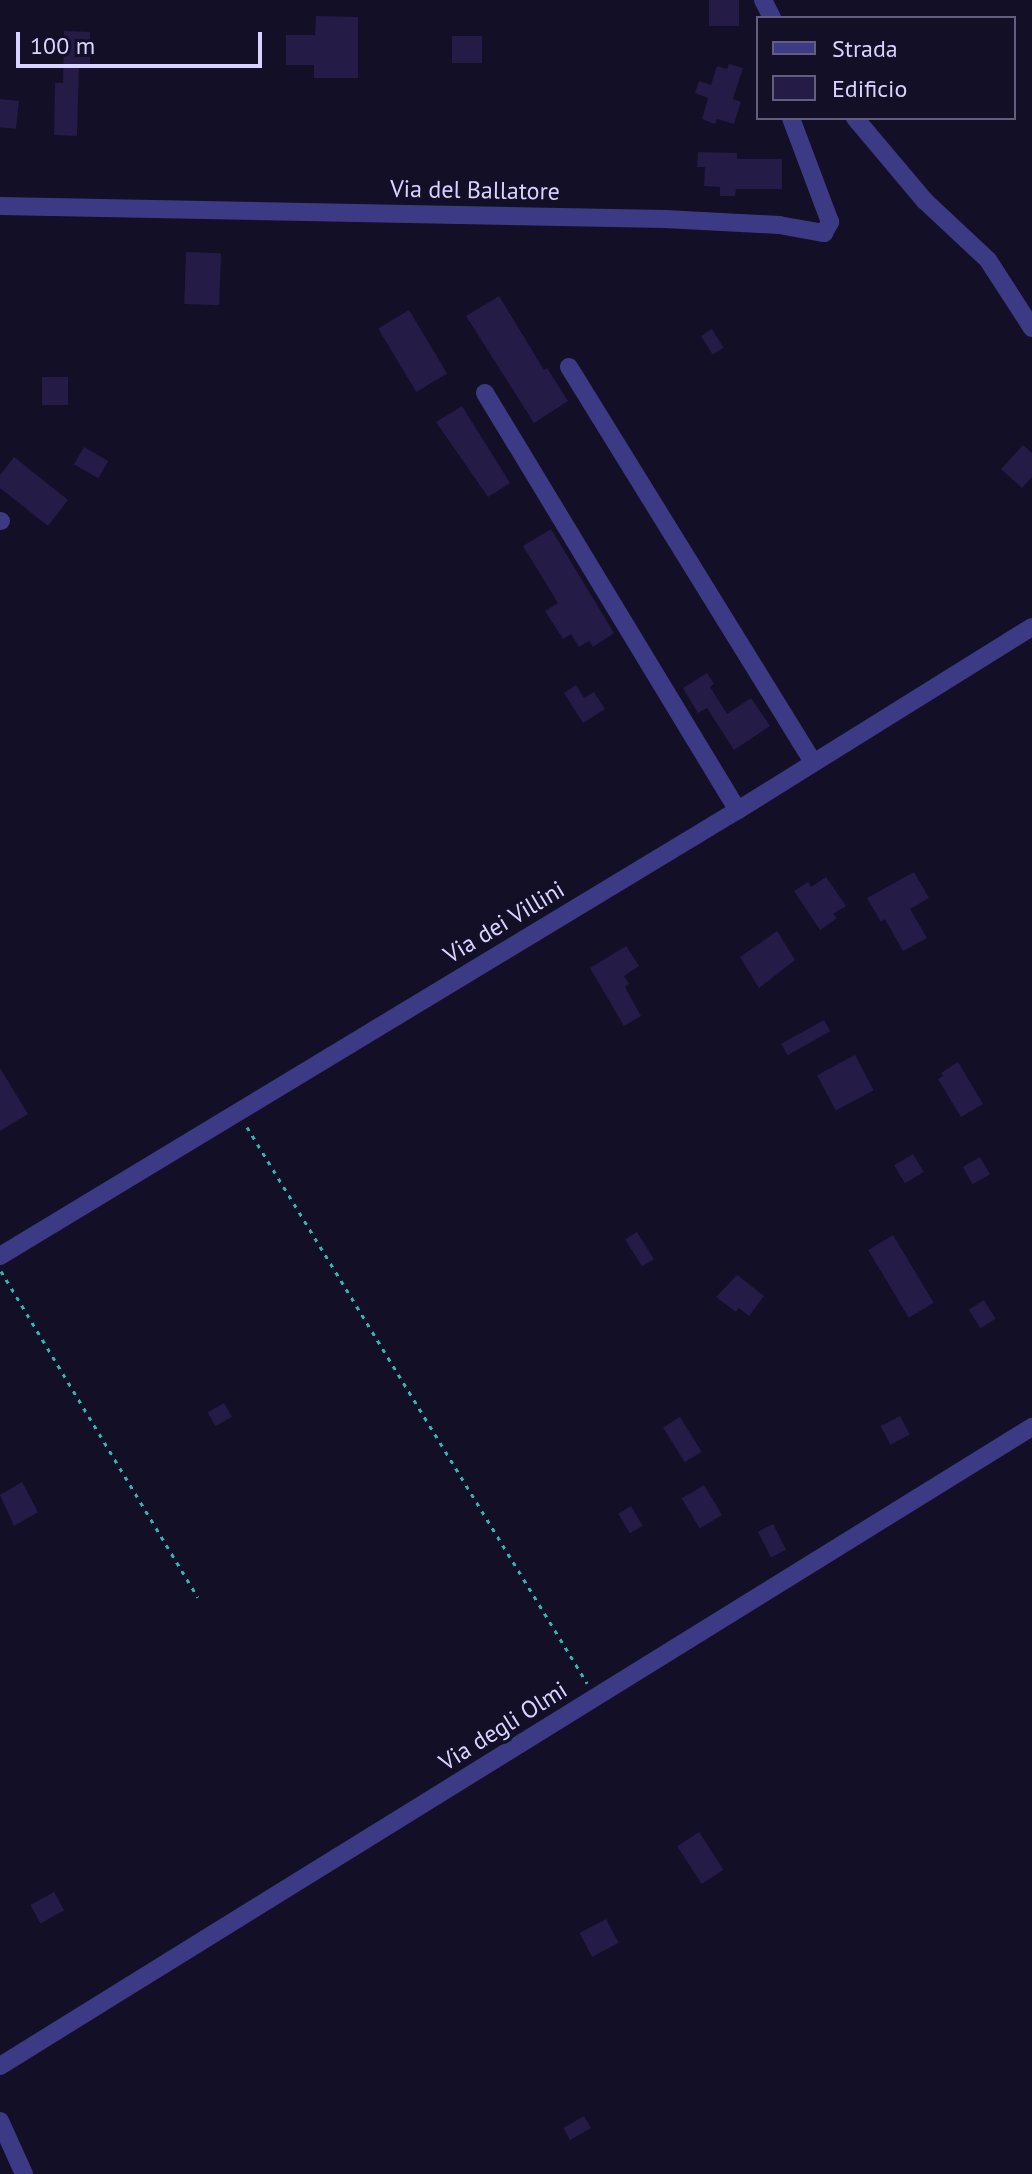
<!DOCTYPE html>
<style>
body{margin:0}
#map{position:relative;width:1032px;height:2174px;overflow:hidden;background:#130f26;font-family:"PT Sans",sans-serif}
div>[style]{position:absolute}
.building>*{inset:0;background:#241b47;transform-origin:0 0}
.path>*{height:3px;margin-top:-1.5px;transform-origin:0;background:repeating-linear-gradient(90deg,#2fb8b0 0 4px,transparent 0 10px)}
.minor>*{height:18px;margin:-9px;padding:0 9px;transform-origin:9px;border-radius:9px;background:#3d3a85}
span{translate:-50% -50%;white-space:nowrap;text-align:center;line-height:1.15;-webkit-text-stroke:7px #130f26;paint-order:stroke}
.street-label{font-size:24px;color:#d9d4ff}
.legend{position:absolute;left:756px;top:16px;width:260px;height:104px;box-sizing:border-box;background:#130f26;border:2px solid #625e7d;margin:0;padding:10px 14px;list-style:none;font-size:24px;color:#d9d4ff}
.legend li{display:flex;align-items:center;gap:16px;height:40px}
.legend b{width:40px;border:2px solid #625e7d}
.scale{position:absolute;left:16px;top:32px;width:246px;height:36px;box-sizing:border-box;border:4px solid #d9d4ff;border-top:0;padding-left:10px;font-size:24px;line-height:28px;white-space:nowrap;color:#d9d4ff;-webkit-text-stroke:6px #130f26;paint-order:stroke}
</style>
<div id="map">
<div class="building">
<i style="left:709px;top:0;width:30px;height:26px"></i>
<i style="clip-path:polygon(316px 16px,358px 17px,358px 78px,314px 78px,314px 65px,286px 65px,286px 35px,315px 35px)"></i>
<i style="clip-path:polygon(64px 31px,90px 32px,90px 65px,79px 65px,77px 136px,54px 135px,55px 83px,63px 83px)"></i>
<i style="left:452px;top:36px;width:30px;height:27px"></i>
<i style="clip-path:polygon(729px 64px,743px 68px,733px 99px,741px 102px,734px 124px,717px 119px,715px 124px,702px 119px,708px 98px,695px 93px,699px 81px,711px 85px,717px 66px,727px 69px)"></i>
<i style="left:0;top:99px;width:19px;height:28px;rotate:6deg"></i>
<i style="clip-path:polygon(698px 152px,737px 153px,737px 159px,782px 159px,782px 189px,736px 189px,735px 196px,720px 196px,720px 187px,704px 186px,705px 167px,697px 167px)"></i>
<i style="left:186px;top:252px;width:35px;height:52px;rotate:2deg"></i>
<i style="clip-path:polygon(499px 296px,544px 370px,547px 368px,568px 401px,534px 423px,466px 316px)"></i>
<i style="left:409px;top:310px;width:74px;height:36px;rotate:59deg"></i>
<i style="left:712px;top:329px;width:22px;height:13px;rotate:58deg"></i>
<i style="left:42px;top:377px;width:26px;height:28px"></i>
<i style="clip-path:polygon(462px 406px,510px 483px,488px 497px,436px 422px)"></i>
<i style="clip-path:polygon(1023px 445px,1032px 453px,1032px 477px,1022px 488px,1001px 469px)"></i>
<i style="left:84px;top:447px;width:28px;height:20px;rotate:30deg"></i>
<i style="clip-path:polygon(14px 457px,68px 500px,48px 526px,0 488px,0 475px)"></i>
<i style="clip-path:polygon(551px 529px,614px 633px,593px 647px,589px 641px,579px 647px,571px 634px,563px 639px,545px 611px,558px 603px,523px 546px)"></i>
<i style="clip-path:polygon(707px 673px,714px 684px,710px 687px,727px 714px,751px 698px,770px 726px,734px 750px,707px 708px,698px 713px,683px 688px)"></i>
<i style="clip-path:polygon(576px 685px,584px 698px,594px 692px,605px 709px,583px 723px,564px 693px)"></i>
<i style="clip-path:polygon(914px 872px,929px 898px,910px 909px,927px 938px,903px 951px,885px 919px,881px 922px,867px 898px)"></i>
<i style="clip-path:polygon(826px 877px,846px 906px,833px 914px,837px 918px,820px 930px,794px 891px,808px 882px,811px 887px)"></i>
<i style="clip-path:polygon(777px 931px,795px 960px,759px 988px,740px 957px)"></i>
<i style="clip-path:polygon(626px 946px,639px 966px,624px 976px,629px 984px,625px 987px,641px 1016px,624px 1026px,590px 968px)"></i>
<i style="left:824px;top:1020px;width:13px;height:49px;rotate:61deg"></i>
<i style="left:855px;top:1055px;width:40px;height:43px;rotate:62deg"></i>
<i style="clip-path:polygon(958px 1062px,983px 1104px,961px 1117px,938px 1079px,943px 1076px,941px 1073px)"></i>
<i style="clip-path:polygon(0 1068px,28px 1114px,0 1131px)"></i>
<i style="left:913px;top:1154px;width:21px;height:22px;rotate:59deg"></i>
<i style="left:980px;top:1157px;width:20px;height:20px;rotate:60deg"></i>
<i style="left:637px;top:1232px;width:32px;height:14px;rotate:58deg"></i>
<i style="left:893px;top:1235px;width:79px;height:29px;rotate:59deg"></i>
<i style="clip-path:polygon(737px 1275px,764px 1296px,749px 1316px,739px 1308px,736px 1312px,716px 1297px)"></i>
<i style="left:984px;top:1300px;width:22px;height:18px;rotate:58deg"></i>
<i style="left:224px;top:1403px;width:16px;height:19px;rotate:60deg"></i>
<i style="left:900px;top:1416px;width:21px;height:22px;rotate:62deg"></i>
<i style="left:680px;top:1417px;width:41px;height:20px;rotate:58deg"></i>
<i style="clip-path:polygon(22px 1482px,38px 1512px,14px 1526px,0 1495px)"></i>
<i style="left:704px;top:1485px;width:35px;height:26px;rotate:59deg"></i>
<i style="left:631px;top:1506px;width:23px;height:15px;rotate:59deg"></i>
<i style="left:773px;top:1524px;width:29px;height:17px;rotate:63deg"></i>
<i style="left:699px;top:1832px;width:45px;height:26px;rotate:57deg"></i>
<i style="left:54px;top:1892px;width:21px;height:27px;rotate:61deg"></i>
<i style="left:606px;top:1919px;width:27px;height:30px;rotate:62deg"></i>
<i style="left:584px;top:2116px;width:14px;height:24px;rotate:60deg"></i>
</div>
<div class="path">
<i style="left:247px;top:1127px;width:652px;rotate:58.55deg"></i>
<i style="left:1px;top:1271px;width:381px;rotate:58.9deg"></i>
</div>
<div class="minor">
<i style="left:763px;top:0;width:20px;rotate:63deg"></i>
<i style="left:855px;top:118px;width:109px;rotate:49.9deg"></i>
<i style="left:925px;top:201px;width:86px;rotate:43.1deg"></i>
<i style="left:988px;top:260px;width:81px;rotate:57.1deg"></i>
<i style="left:0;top:206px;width:665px;rotate:1.12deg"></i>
<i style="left:665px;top:219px;width:114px;rotate:3deg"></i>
<i style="left:779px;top:225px;width:46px;rotate:10.1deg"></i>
<i style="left:824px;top:233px;width:13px;rotate:-61deg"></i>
<i style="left:830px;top:222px;width:111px;rotate:-110.6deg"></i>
<i style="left:569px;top:367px;width:464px;rotate:58.3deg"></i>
<i style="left:485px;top:393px;width:488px;rotate:58.8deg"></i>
<i style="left:0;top:521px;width:1px"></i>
<i style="left:0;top:1256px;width:862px;rotate:-31.15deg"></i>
<i style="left:738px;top:810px;width:346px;rotate:-31.9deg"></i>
<i style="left:0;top:2066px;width:1214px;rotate:-31.77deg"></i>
<i style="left:0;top:2121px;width:58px;rotate:65.6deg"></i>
</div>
<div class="street-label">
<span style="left:475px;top:190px;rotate:1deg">Via del Ballatore</span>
<span style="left:504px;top:922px;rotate:-31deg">Via dei Villini</span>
<span style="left:503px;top:1726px;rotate:-32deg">Via degli Olmi</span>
</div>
<ul class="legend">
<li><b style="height:10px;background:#3d3a85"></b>Strada</li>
<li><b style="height:22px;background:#241b47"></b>Edificio</li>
</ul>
<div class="scale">100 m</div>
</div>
